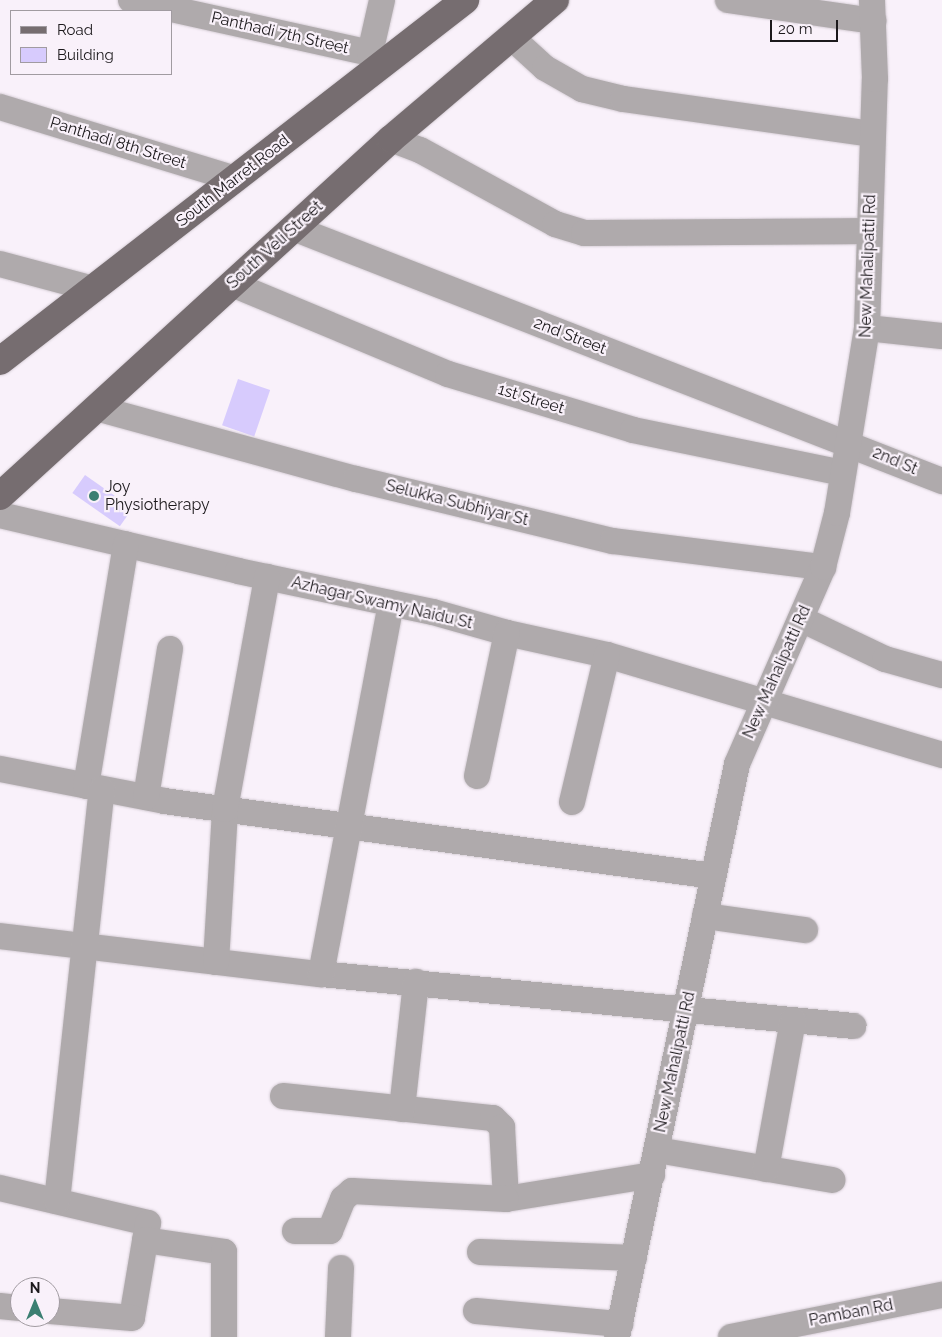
<!DOCTYPE html>
<style>
body{margin:0}
#map{position:relative;width:942px;height:1337px;overflow:hidden;background:#f9f1fa;font-family:Raleway,sans-serif}
div>[style]{position:absolute}
.building>*{inset:0;background:#d7cbfd;transform-origin:0 0}
.roads{filter:drop-shadow(0 0 1px #d6ced6) drop-shadow(0 0 1px #d6ced6)}
.minor>*{height:26px;margin:-13px;padding:0 13px;transform-origin:13px;border-radius:13px;background:#afaaac}
.major>*{height:28px;margin:-14px;padding:0 14px;transform-origin:14px;border-radius:14px;background:#766d70}
.dots>*{width:14px;height:14px;translate:-50% -50%;box-sizing:border-box;border:2px solid #f9f1fa;border-radius:50%}
span{translate:-50% -50%;white-space:nowrap;text-align:center;line-height:1.15;-webkit-text-stroke:4.5px #f9f1fa;paint-order:stroke}
.street-label{font-size:16px;color:#1c191c}
.poi-label{font-size:16px;color:#1c191c}
.left{translate:0 -50%;text-align:left}
.legend{position:absolute;left:10px;top:10px;width:162px;height:65px;box-sizing:border-box;background:#f9f1fa;border:1px solid #a19ba1;margin:0;padding:6px 9px;list-style:none;font-size:15px;color:#1c191c}
.legend li{display:flex;align-items:center;gap:10px;height:25px}
.legend b{width:25px;border:1px solid #a19ba1}
.north{position:absolute;left:10px;top:1277px;width:50px;height:50px;box-sizing:border-box;background:#f9f1fa;border:1px solid #a19ba1;border-radius:50%;rotate:0deg;font-size:14px;font-weight:700;line-height:20px;text-align:center;color:#1c191c}
.north::after{content:'';display:block;margin:auto;width:18px;height:22px;background:#3b7f72;clip-path:polygon(50% 0,100% 100%,50% 72%,0 100%)}
.scale{position:absolute;left:770px;top:20px;width:68px;height:22px;box-sizing:border-box;border:2px solid #1c191c;border-top:0;padding-left:6px;font-size:15px;line-height:18px;white-space:nowrap;color:#1c191c;-webkit-text-stroke:4px #f9f1fa;paint-order:stroke}
</style>
<div id="map">
<div class="building">
<i style="left:238px;top:379px;width:34px;height:49px;rotate:19deg"></i>
<i style="left:85px;top:475px;width:58px;height:22px;rotate:35deg"></i>
</div>
<div class="roads">
<div class="minor">
<i style="left:131px;top:0;width:245px;rotate:12.5deg"></i>
<i style="left:728px;top:0;width:147px;rotate:8.2deg"></i>
<i style="left:511px;top:37px;width:46px;rotate:42.4deg"></i>
<i style="left:545px;top:68px;width:43px;rotate:29.6deg"></i>
<i style="left:582px;top:89px;width:42px;rotate:13.7deg"></i>
<i style="left:623px;top:99px;width:252px;rotate:8deg"></i>
<i style="left:381px;top:65px;width:16px;rotate:-133deg"></i>
<i style="left:370px;top:53px;width:54px;rotate:-77.2deg"></i>
<i style="left:0;top:107px;width:246px;rotate:17deg"></i>
<i style="left:391px;top:139px;width:31px;rotate:21deg"></i>
<i style="left:420px;top:150px;width:154px;rotate:28.7deg"></i>
<i style="left:555px;top:224px;width:30px;rotate:17deg"></i>
<i style="left:584px;top:233px;width:285px;rotate:-0.4deg"></i>
<i style="left:293px;top:228px;width:697px;rotate:21.3deg"></i>
<i style="left:0;top:264px;width:96px;rotate:15deg"></i>
<i style="left:232px;top:284px;width:234px;rotate:22.6deg"></i>
<i style="left:448px;top:374px;width:193px;rotate:16.8deg"></i>
<i style="left:633px;top:430px;width:213px;rotate:11.6deg"></i>
<i style="left:867px;top:328px;width:75px;rotate:6.1deg"></i>
<i style="left:96px;top:408px;width:270px;rotate:15.3deg"></i>
<i style="left:356px;top:479px;width:264px;rotate:13.6deg"></i>
<i style="left:613px;top:541px;width:212px;rotate:7.1deg"></i>
<i style="left:0;top:515px;width:244px;rotate:13.2deg"></i>
<i style="left:238px;top:571px;width:199px;rotate:11.9deg"></i>
<i style="left:433px;top:612px;width:77px;rotate:15.8deg"></i>
<i style="left:507px;top:633px;width:102px;rotate:12.4deg"></i>
<i style="left:607px;top:655px;width:350px;rotate:16.6deg"></i>
<i style="left:801px;top:619px;width:93px;rotate:25.5deg"></i>
<i style="left:885px;top:659px;width:59px;rotate:15.7deg"></i>
<i style="left:0;top:769px;width:167px;rotate:11deg"></i>
<i style="left:164px;top:801px;width:554px;rotate:7.78deg"></i>
<i style="left:477px;top:776px;width:146px;rotate:-78.2deg"></i>
<i style="left:86px;top:786px;width:245px;rotate:-80.6deg"></i>
<i style="left:146px;top:797px;width:150px;rotate:-80.8deg"></i>
<i style="left:572px;top:802px;width:151px;rotate:-76.6deg"></i>
<i style="left:705px;top:916px;width:101px;rotate:8deg"></i>
<i style="left:0;top:936px;width:323px;rotate:6.8deg"></i>
<i style="left:321px;top:974px;width:535px;rotate:5.58deg"></i>
<i style="left:216px;top:962px;width:153px;rotate:-86.6deg"></i>
<i style="left:225px;top:809px;width:236px;rotate:-79.7deg"></i>
<i style="left:321px;top:974px;width:377px;rotate:-79.3deg"></i>
<i style="left:283px;top:1096px;width:211px;rotate:6deg"></i>
<i style="left:493px;top:1118px;width:13px;rotate:45deg"></i>
<i style="left:502px;top:1127px;width:72px;rotate:86.8deg"></i>
<i style="left:506px;top:1199px;width:148px;rotate:-9.3deg"></i>
<i style="left:402px;top:1109px;width:128px;rotate:-83.7deg"></i>
<i style="left:657px;top:1150px;width:178px;rotate:9.7deg"></i>
<i style="left:766px;top:1169px;width:151px;rotate:-79.7deg"></i>
<i style="left:0;top:1188px;width:152px;rotate:13.3deg"></i>
<i style="left:148px;top:1223px;width:96px;rotate:99.6deg"></i>
<i style="left:132px;top:1318px;width:82px;rotate:-175.1deg"></i>
<i style="left:57px;top:1201px;width:414px;rotate:-83.8deg"></i>
<i style="left:295px;top:1231px;width:35px"></i>
<i style="left:330px;top:1231px;width:35px;rotate:-68deg"></i>
<i style="left:343px;top:1199px;width:12px;rotate:-42deg"></i>
<i style="left:352px;top:1191px;width:154px;rotate:3deg"></i>
<i style="left:145px;top:1240px;width:80px;rotate:8.6deg"></i>
<i style="left:224px;top:1252px;width:85px;rotate:90deg"></i>
<i style="left:480px;top:1252px;width:154px;rotate:2.2deg"></i>
<i style="left:0;top:1306px;width:20px;rotate:6deg"></i>
<i style="left:476px;top:1311px;width:145px;rotate:5.2deg"></i>
<i style="left:338px;top:1337px;width:69px;rotate:-87.5deg"></i>
<i style="left:617px;top:1337px;width:585px;rotate:-78.17deg"></i>
<i style="left:737px;top:764px;width:215px;rotate:-66.4deg"></i>
<i style="left:823px;top:567px;width:56px;rotate:-75.5deg"></i>
<i style="left:837px;top:513px;width:187px;rotate:-80.8deg"></i>
<i style="left:867px;top:328px;width:249px;rotate:-88.2deg"></i>
<i style="left:875px;top:79px;width:79px;rotate:-92.2deg"></i>
<i style="left:731px;top:1337px;width:215px;rotate:-11.3deg"></i>
</div>
<div class="major">
<i style="left:0;top:361px;width:589px;rotate:-37.82deg"></i>
<i style="left:0;top:496px;width:529px;rotate:-42.4deg"></i>
<i style="left:391px;top:139px;width:215px;rotate:-40.3deg"></i>
</div>
</div>
<div class="dots">
<i style="left:94px;top:496px;background:#3b7f72"></i>
</div>
<div class="street-label">
<span style="left:280px;top:33px;rotate:13deg">Panthadi 7th Street</span>
<span style="left:118px;top:143px;rotate:17deg">Panthadi 8th Street</span>
<span style="left:233px;top:181px;rotate:-38deg">South Marret Road</span>
<span style="left:275px;top:245px;rotate:-42deg">South Veli Street</span>
<span style="left:868px;top:266px;rotate:-88deg">New Mahalipatti Rd</span>
<span style="left:570px;top:336px;rotate:21deg">2nd Street</span>
<span style="left:531px;top:399px;rotate:17deg">1st Street</span>
<span style="left:895px;top:461px;rotate:23deg">2nd St</span>
<span style="left:457px;top:503px;rotate:14deg">Selukka Subhiyar St</span>
<span style="left:382px;top:603px;rotate:13deg">Azhagar Swamy Naidu St</span>
<span style="left:777px;top:672px;rotate:-66deg">New Mahalipatti Rd</span>
<span style="left:675px;top:1062px;rotate:-78deg">New Mahalipatti Rd</span>
<span style="left:851px;top:1313px;rotate:-11deg">Pamban Rd</span>
</div>
<div class="poi-label">
<span class="left" style="left:105px;top:496px">Joy<br>Physiotherapy</span>
</div>
<ul class="legend">
<li><b style="height:6px;background:#766d70"></b>Road</li>
<li><b style="height:14px;background:#d7cbfd"></b>Building</li>
</ul>
<div class="north">N</div>
<div class="scale">20 m</div>
</div>
